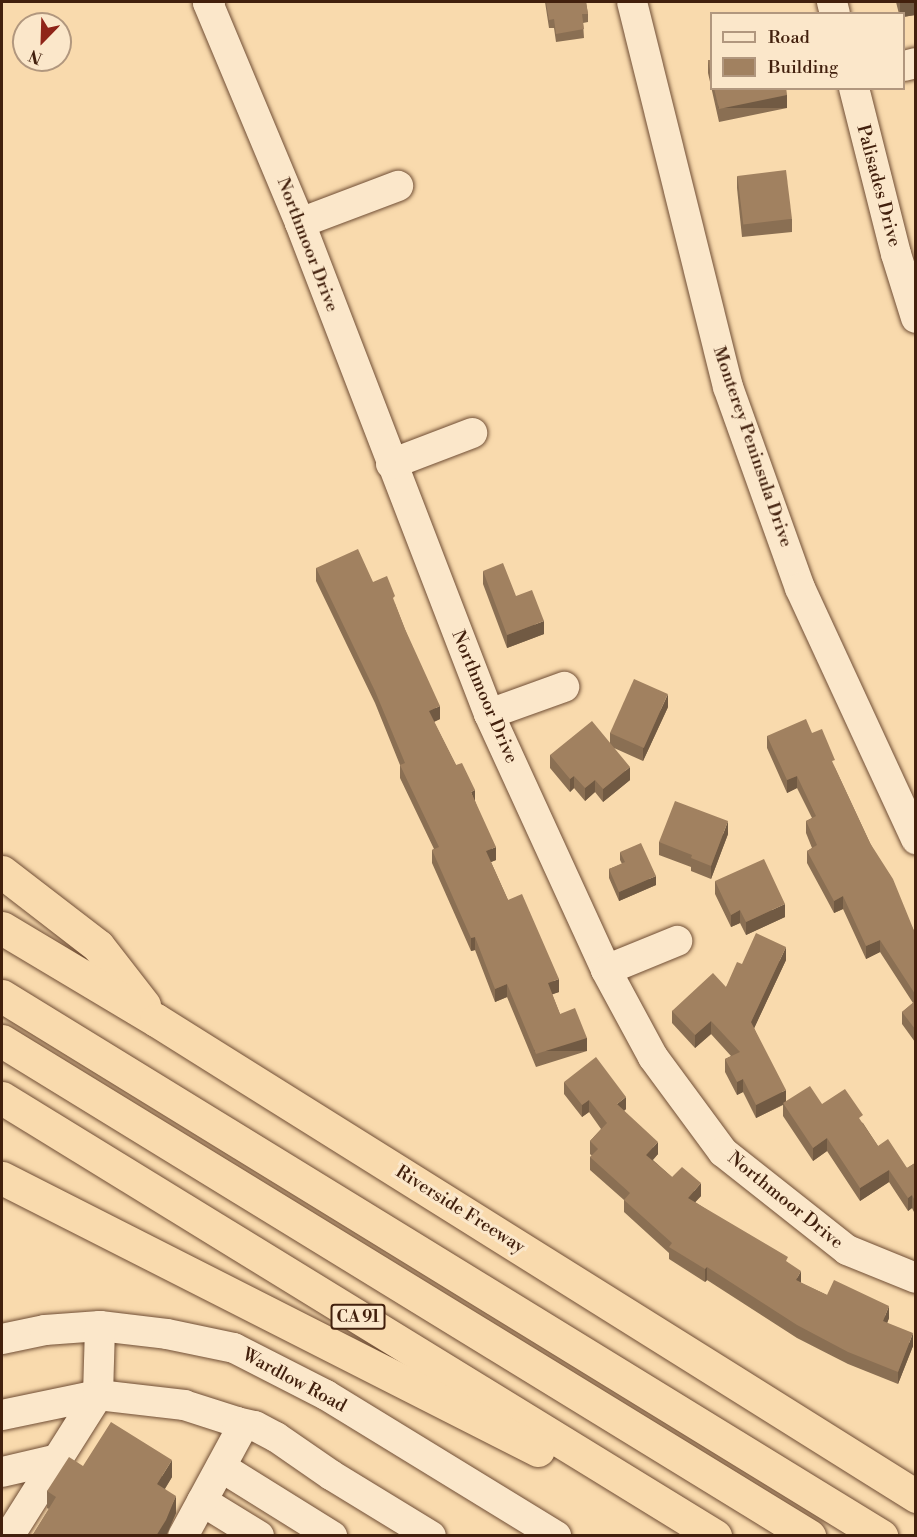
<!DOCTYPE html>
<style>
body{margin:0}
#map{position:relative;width:917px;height:1537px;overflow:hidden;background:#f9daad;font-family:"Libre Bodoni",serif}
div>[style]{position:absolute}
.roads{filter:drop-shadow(0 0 2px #704e35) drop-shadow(0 0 2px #704e35)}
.minor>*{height:30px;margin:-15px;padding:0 15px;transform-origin:15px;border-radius:15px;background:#fbe7ca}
.highway>*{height:33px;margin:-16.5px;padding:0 16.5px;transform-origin:16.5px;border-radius:16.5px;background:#f9daad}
.wall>*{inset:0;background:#8a6f53}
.shaded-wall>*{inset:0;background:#715a43;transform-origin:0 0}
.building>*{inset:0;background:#a18160;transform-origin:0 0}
span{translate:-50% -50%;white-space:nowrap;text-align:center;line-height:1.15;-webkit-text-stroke:6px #fbe7ca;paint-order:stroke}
.shield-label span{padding:2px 4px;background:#fbe7ca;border:2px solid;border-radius:4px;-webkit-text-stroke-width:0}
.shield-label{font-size:16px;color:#42200d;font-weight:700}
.street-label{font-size:18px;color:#42200d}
.frame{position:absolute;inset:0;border:3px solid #42200d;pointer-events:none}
.legend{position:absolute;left:710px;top:12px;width:195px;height:78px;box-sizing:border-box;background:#fbe7ca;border:2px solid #b1977e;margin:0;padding:8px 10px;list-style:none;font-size:18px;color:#42200d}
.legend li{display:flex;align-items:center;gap:12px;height:30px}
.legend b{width:30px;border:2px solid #b1977e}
.north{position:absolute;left:12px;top:12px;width:60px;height:60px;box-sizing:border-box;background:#fbe7ca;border:2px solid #b1977e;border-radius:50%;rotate:203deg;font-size:16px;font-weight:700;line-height:24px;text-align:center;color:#42200d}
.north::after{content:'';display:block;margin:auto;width:21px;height:27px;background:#8f2418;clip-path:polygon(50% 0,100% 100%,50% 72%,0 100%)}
</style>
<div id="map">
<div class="roads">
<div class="minor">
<i style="left:210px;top:2px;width:2px;rotate:153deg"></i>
<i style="left:208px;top:3px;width:238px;rotate:67.3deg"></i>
<i style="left:300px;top:223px;width:526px;rotate:68.95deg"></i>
<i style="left:489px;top:714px;width:281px;rotate:65.4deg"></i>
<i style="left:606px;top:970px;width:99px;rotate:61.6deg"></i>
<i style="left:653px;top:1057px;width:118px;rotate:53.6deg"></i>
<i style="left:723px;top:1152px;width:158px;rotate:38.3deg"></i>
<i style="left:847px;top:1250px;width:74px;rotate:22.1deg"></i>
<i style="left:632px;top:2px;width:397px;rotate:76deg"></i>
<i style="left:728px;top:387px;width:214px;rotate:70.3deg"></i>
<i style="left:800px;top:588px;width:277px;rotate:65.2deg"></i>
<i style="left:832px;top:2px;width:12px;rotate:76deg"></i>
<i style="left:904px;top:66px;width:12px;rotate:-14deg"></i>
<i style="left:854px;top:88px;width:171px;rotate:75.8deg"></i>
<i style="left:896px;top:254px;width:67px;rotate:72.6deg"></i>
<i style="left:300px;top:223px;width:105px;rotate:-20.7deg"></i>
<i style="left:391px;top:464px;width:87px;rotate:-20.9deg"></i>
<i style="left:489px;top:714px;width:80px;rotate:-19.8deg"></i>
<i style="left:606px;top:970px;width:77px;rotate:-22.2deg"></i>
<i style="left:2px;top:1339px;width:44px;rotate:-11.8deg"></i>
<i style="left:45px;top:1330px;width:55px;rotate:-4.2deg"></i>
<i style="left:100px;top:1326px;width:67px;rotate:6.8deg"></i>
<i style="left:167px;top:1334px;width:68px;rotate:11.8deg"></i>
<i style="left:234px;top:1348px;width:103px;rotate:27.1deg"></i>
<i style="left:326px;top:1395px;width:270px;rotate:31.5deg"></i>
<i style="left:2px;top:1415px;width:98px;rotate:-11.8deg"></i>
<i style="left:98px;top:1395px;width:69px;rotate:-88.3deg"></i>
<i style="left:237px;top:1422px;width:18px;rotate:13deg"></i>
<i style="left:255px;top:1426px;width:24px;rotate:28deg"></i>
<i style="left:276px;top:1437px;width:67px;rotate:34.6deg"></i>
<i style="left:331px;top:1475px;width:117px;rotate:31.4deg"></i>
<i style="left:221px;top:1467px;width:131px;rotate:31.9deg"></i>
<i style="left:2px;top:1472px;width:57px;rotate:-13.1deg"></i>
<i style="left:202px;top:1501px;width:67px;rotate:31.6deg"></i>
<i style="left:9px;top:1536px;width:167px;rotate:-57.7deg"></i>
<i style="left:98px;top:1395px;width:87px;rotate:6.6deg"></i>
<i style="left:184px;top:1405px;width:56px;rotate:17.8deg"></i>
<i style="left:237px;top:1422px;width:11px;rotate:80deg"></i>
<i style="left:239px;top:1433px;width:117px;rotate:118.5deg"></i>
</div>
<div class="highway">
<i style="left:2px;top:872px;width:121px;rotate:37.6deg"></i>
<i style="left:98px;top:946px;width:75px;rotate:52.1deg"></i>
<i style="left:2px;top:928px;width:179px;rotate:30.9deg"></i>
<i style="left:156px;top:1020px;width:897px;rotate:32.06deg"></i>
<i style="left:2px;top:996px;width:1032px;rotate:31.56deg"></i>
<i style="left:2px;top:1041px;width:947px;rotate:31.52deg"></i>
<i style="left:2px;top:1098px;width:837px;rotate:31.56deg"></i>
<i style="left:2px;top:1178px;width:601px;rotate:26.91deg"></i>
</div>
</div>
<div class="wall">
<i style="clip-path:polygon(545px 2px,586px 2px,588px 14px,588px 22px,583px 23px,584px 38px,556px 42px,554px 28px,549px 28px)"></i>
<i style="clip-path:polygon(896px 2px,915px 2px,915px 15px,903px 17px,903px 14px,899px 14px)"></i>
<i style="clip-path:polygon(708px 60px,711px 60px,711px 88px,786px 88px,787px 108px,719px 122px,708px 73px)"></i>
<i style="clip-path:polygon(737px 176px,792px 219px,792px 232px,742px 237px,737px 188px)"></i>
<i style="clip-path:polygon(316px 568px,373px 582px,395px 604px,440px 719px,434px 722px,456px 765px,475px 801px,496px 860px,491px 862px,508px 900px,559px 992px,552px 994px,560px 1014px,587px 1051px,536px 1067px,507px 997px,495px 1002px,475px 950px,471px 951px,432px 863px,432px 850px,434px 849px,400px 778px,400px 765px,375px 703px,316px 581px)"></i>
<i style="clip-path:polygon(483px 571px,544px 634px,507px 648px,483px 584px)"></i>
<i style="clip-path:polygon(668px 707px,643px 761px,614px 748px,630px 780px,603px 802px,595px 792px,585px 801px,574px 788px,570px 792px,550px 768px,550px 755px,610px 744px,610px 733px)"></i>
<i style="clip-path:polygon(812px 733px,835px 768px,870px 843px,915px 933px,915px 1042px,902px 1024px,902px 1012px,913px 1003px,880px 952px,866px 959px,843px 909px,834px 913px,807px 863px,807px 851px,812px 848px,806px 833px,806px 821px,812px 818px,797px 788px,787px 793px,767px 748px,767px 736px)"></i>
<i style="clip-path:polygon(728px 834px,711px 879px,691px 871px,691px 867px,659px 855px,659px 842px)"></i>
<i style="clip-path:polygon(620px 852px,656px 885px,619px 901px,609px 878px,609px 869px,622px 864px,620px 860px)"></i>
<i style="clip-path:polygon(715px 881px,785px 917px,746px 935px,740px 923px,731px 927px,715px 894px)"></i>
<i style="clip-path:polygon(786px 960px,754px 1028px,786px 1102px,822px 1104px,863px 1123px,878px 1146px,907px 1168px,915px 1163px,915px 1214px,912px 1208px,908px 1211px,889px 1182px,860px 1201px,827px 1151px,813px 1161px,783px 1116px,783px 1105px,756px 1118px,743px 1092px,737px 1095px,725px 1072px,725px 1059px,731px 1056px,711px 1034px,695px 1048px,672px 1023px,672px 1011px,726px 987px,742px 964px)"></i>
<i style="clip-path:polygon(564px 1082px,626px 1109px,624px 1111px,658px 1154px,653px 1160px,672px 1177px,701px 1196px,695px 1202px,788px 1263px,801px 1283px,827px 1295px,889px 1318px,887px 1323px,913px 1346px,898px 1384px,848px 1364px,797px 1338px,707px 1280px,705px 1282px,669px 1259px,669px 1253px,624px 1212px,624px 1200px,590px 1170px,590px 1157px,592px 1156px,590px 1154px,590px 1141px,601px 1129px,589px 1112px,582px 1117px,564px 1094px)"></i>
<i style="clip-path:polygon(83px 1466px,172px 1477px,165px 1489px,176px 1513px,166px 1536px,32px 1536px,49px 1509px,47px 1508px,47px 1491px)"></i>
</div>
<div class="shaded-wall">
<i style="clip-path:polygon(900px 2px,915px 2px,915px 15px,903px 17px,903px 14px,900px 14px)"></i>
<i style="left:787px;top:95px;width:13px;height:69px;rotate:90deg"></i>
<i style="clip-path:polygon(544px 621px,544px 634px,507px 648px,507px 635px)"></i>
<i style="clip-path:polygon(668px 694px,668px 707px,643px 761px,643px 748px)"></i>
<i style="clip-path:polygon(440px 706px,440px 719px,429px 724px,429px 711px)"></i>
<i style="clip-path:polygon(630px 767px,630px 780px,603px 802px,603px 789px)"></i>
<i style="clip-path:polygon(574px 776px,574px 788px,570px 792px,570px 779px)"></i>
<i style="clip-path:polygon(797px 776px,797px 788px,787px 793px,787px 780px)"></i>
<i style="clip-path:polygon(595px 780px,595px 792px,585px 801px,585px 788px)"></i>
<i style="clip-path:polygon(475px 790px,475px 803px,471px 792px)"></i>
<i style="clip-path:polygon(728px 821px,728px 834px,711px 879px,711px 866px)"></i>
<i style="clip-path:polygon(496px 847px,496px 860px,486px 864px,486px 851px)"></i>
<i style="clip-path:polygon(656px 876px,656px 885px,619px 901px,619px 892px)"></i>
<i style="clip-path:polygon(843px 896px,843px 909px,834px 913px,834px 901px)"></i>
<i style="clip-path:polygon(785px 904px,785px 917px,746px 935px,746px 922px)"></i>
<i style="clip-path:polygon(740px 910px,740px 923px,731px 927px,731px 915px)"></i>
<i style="clip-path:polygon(475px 937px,475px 950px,471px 951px,471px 938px)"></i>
<i style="clip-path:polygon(880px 940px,880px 952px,866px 959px,866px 946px)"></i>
<i style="clip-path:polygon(786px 947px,786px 960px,751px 1035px,751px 1022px)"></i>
<i style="clip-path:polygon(559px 979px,559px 992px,548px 996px,548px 983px)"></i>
<i style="clip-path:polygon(507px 984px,507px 997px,495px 1002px,495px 989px)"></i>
<i style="clip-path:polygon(711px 1021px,711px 1034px,695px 1048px,695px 1035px)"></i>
<i style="left:587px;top:1038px;width:13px;height:53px;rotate:90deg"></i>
<i style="clip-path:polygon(743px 1079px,743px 1092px,737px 1095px,737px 1082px)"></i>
<i style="clip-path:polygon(786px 1090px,786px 1103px,756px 1118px,756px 1105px)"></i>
<i style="clip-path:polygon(626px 1097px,626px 1109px,617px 1116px,617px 1104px)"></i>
<i style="clip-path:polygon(589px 1100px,589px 1112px,582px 1117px,582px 1105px)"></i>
<i style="clip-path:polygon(827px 1138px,827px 1151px,813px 1161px,813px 1148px)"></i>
<i style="clip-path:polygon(658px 1142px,658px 1154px,646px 1167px,646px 1155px)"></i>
<i style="clip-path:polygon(889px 1170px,889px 1182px,860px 1201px,860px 1188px)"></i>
<i style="clip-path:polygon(701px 1183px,701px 1196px,688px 1210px,688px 1198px)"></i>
<i style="clip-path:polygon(912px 1195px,912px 1208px,908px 1211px,908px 1198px)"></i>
<i style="clip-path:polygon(707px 1267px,707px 1280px,705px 1282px,705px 1269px)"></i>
<i style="clip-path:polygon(801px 1271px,801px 1283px,796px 1280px)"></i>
<i style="clip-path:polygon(889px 1306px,889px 1318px,883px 1334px,883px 1321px)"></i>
<i style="clip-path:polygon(913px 1333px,913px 1346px,898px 1384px,898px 1372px)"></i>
<i style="clip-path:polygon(172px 1460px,172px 1477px,157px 1501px,157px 1484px)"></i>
<i style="clip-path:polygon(176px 1496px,176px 1513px,166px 1536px,156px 1536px)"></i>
</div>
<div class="building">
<i style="clip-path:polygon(546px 2px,586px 2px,588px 14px,582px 14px,584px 29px,556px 34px,554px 19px,549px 20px)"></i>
<i style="clip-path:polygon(708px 60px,711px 60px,711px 76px)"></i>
<i style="clip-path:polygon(714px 88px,786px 88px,787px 95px,719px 109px)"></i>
<i style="left:786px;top:170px;width:49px;height:49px;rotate:83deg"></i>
<i style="clip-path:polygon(358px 549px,373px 582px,387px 576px,395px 596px,393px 598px,405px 629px,440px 706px,429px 711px,456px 765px,462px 763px,475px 790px,471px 792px,496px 847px,486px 851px,508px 900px,522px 894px,559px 979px,548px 983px,560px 1014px,575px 1008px,587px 1038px,536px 1054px,507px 984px,495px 989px,475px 937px,471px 938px,432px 850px,439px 847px,400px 765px,405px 763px,375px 691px,316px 568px)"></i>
<i style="clip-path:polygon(503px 563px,516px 596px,532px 590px,544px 621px,507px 635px,483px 571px)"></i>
<i style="left:634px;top:679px;width:37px;height:59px;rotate:24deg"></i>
<i style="clip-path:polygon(806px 719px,812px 733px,822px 729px,835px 760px,832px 761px,870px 843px,893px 879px,915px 933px,915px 994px,880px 940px,866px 946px,843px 896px,834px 901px,807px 851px,817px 845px,806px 821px,816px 816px,797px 776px,787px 780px,767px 736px)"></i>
<i style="clip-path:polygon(592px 721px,630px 767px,603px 789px,595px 780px,585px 788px,574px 776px,570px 779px,550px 755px)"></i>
<i style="clip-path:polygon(675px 801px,728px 821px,711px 866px,691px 858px,692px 855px,659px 842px)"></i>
<i style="clip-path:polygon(641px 843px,656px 876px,619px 892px,609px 869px,625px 862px,620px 852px)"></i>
<i style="clip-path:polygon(764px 859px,785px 904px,746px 922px,740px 910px,731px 915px,715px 881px)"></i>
<i style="clip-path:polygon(756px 933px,786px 947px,751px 1022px,786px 1090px,756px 1105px,743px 1079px,737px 1082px,725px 1059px,740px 1052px,711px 1021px,695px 1035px,672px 1011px,713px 973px,726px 987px,737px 962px,742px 964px)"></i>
<i style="clip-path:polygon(915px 1001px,915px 1029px,902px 1012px)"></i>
<i style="clip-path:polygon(596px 1057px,626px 1097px,617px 1104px,658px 1142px,646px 1155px,672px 1177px,682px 1167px,701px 1183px,688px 1198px,788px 1257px,786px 1261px,801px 1271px,796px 1280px,827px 1295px,834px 1280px,889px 1306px,883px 1321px,913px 1333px,898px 1372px,848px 1352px,797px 1325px,707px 1267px,705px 1269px,669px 1247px,672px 1243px,624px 1200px,630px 1193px,590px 1157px,598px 1149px,590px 1141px,607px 1123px,589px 1100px,582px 1105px,564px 1082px)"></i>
<i style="clip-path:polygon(810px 1086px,822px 1104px,845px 1089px,863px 1115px,859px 1118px,878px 1146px,888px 1139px,907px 1168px,915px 1163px,915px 1201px,912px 1195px,908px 1198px,889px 1170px,860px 1188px,827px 1138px,813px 1148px,783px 1103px)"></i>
<i style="clip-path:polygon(111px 1422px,172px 1460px,157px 1484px,176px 1496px,166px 1520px,156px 1536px,32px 1536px,56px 1497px,47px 1491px,69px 1457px,83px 1466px)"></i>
</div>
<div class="shield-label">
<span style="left:358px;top:1317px">CA 91</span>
</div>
<div class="street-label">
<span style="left:878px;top:186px;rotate:75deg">Palisades Drive</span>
<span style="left:307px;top:245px;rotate:69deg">Northmoor Drive</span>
<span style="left:752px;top:447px;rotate:71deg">Monterey Peninsula Drive</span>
<span style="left:484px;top:697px;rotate:67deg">Northmoor Drive</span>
<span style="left:785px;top:1201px;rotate:39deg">Northmoor Drive</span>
<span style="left:460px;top:1210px;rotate:32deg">Riverside Freeway</span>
<span style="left:294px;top:1381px;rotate:28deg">Wardlow Road</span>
</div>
<div class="frame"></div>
<ul class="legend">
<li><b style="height:8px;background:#fbe7ca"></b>Road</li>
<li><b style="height:16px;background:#a18160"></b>Building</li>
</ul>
<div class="north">N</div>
</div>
